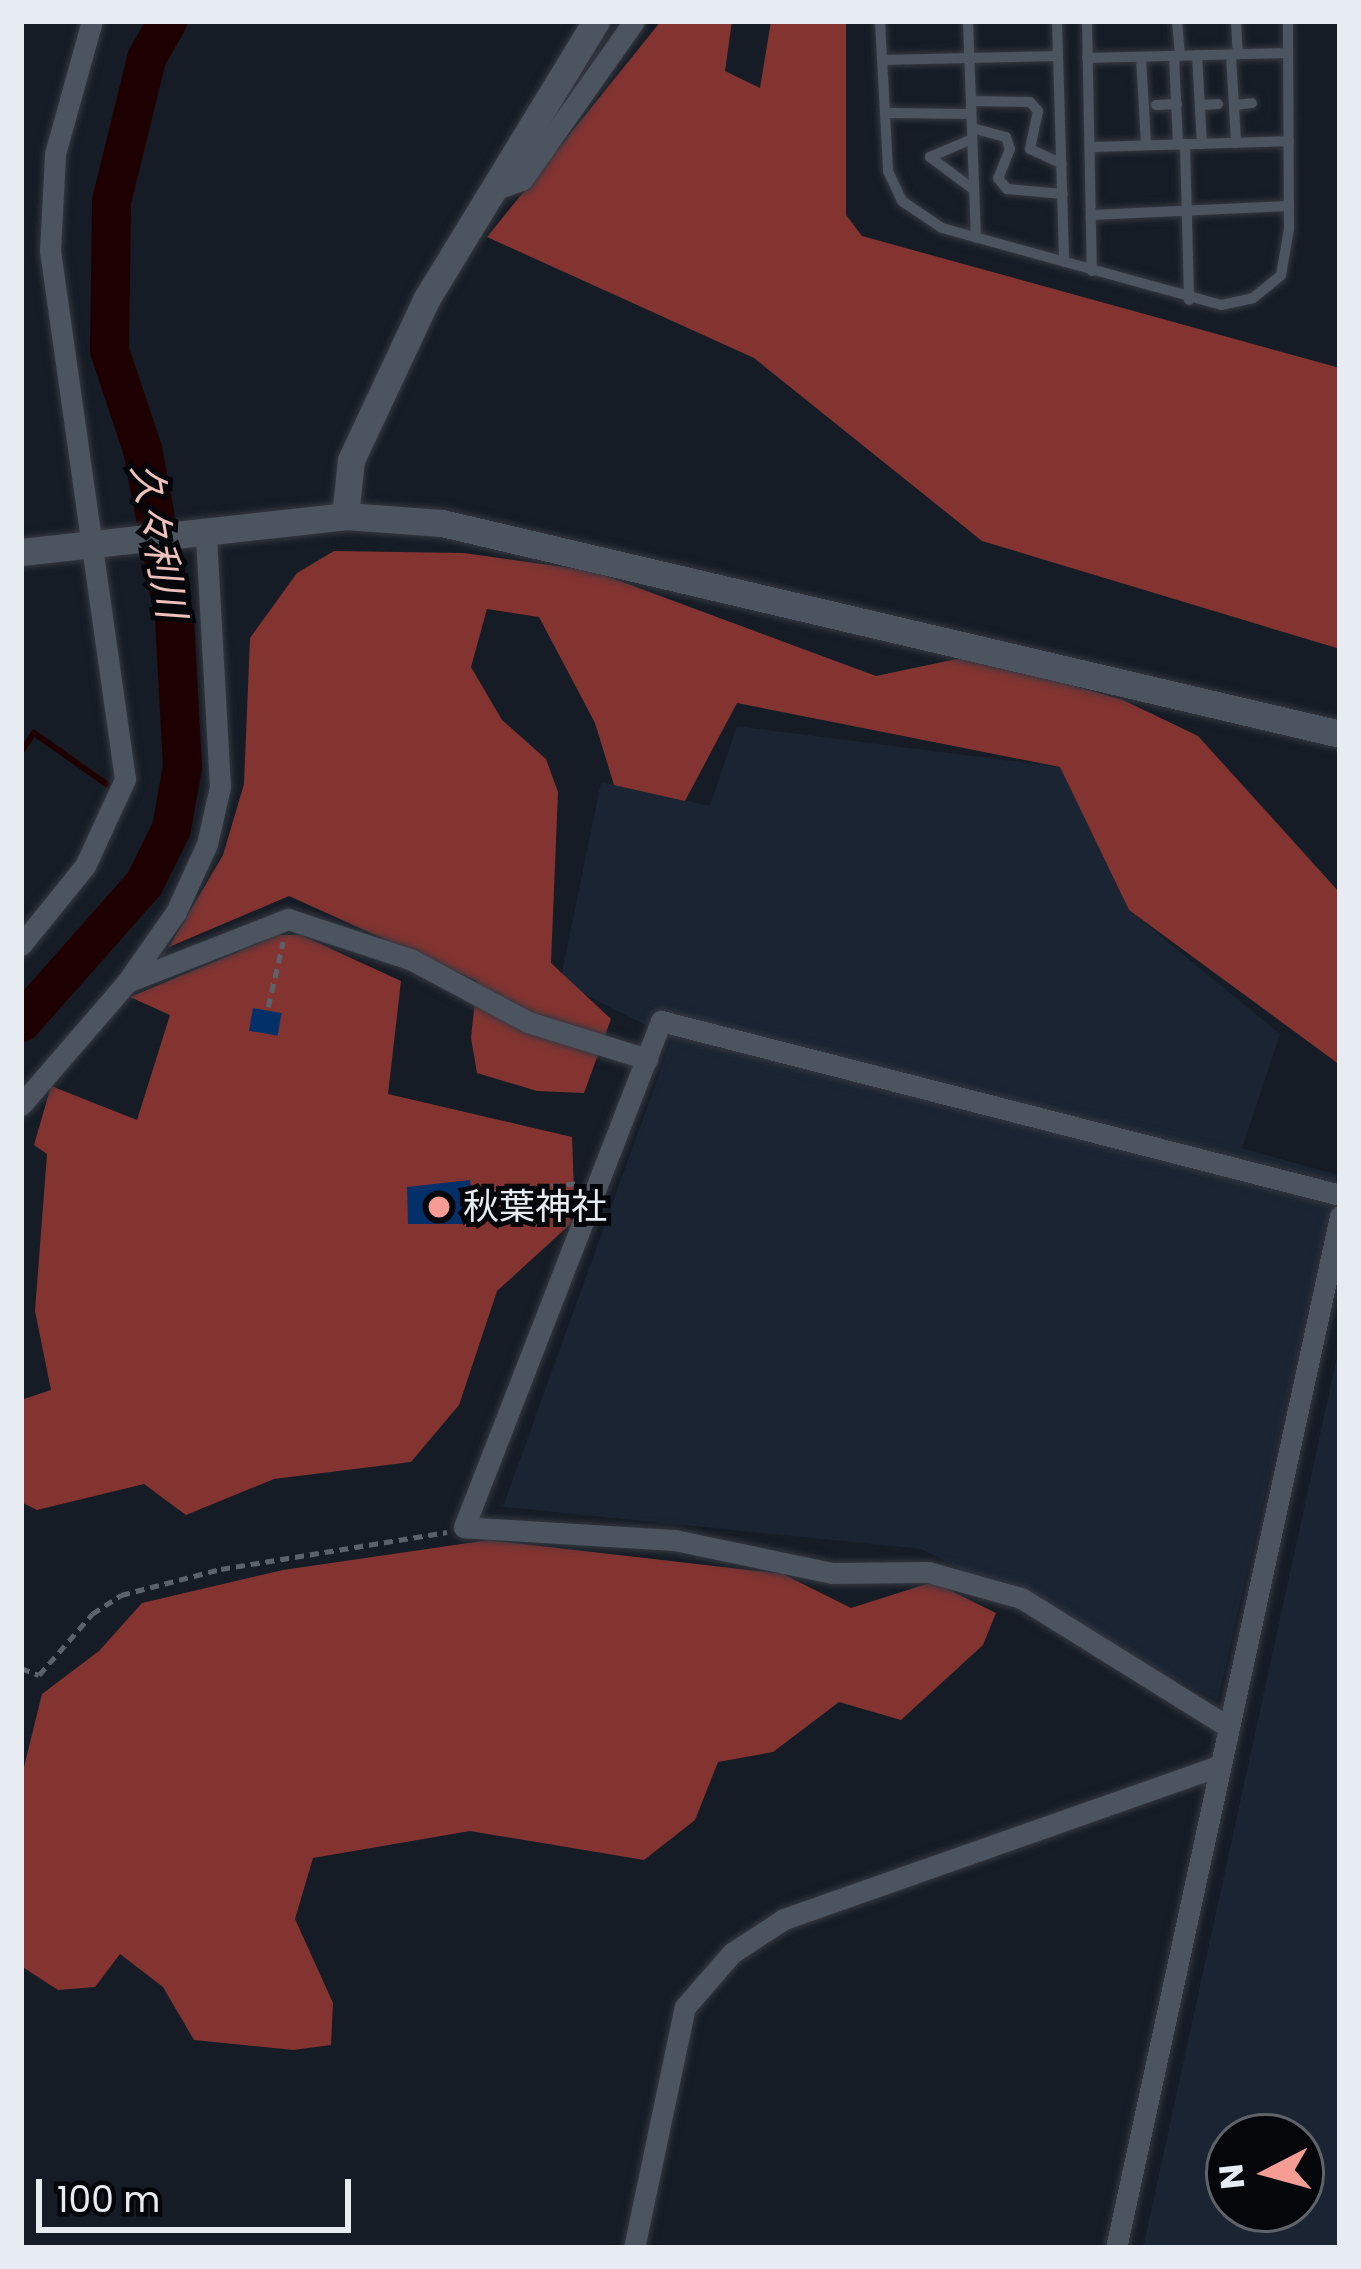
<!DOCTYPE html>
<meta charset="utf-8">
<style>
body{margin:0}
#map{position:relative;width:1361px;height:2269px;overflow:hidden;background:#151c25;font-family:Poppins,"Noto Sans JP",sans-serif}
div>[style]{position:absolute}
.built>*{inset:0;background:#1a2432}
.forest>*{inset:0;background:#833431}
.stream>*{height:6px;margin:-3px;padding:0 3px;transform-origin:3px;border-radius:3px;background:#1f0000}
.river>*{height:39px;margin:-19.5px;padding:0 19.5px;transform-origin:19.5px;border-radius:19.5px;background:#1f0000}
.building>*{inset:0;background:#043069;transform-origin:0 0}
.path>*{height:4.5px;margin-top:-2.25px;transform-origin:0;background:repeating-linear-gradient(90deg,#5c626a 0 9px,transparent 0 15px)}
.roads{filter:drop-shadow(0 0 3px #353840) drop-shadow(0 0 3px #353840)}
.service>*{height:10px;margin:-5px;padding:0 5px;transform-origin:5px;border-radius:5px;background:#4c5460}
.minor>*{height:21px;margin:-10.5px;padding:0 10.5px;transform-origin:10.5px;border-radius:10.5px;background:#4c5460}
.tertiary>*{height:27px;margin:-13.5px;padding:0 13.5px;transform-origin:13.5px;border-radius:13.5px;background:#4c5460}
.dots>*{width:33px;height:33px;translate:-50% -50%;box-sizing:border-box;border:6px solid #04060a;border-radius:50%}
span{translate:-50% -50%;white-space:nowrap;text-align:center;line-height:1.15;-webkit-text-stroke:10px #04060a;paint-order:stroke}
.poi-label{font-size:36px;color:#e7ebf2}
.left{translate:0 -50%;text-align:left}
.water-label{font-size:39px;color:#f0c0bb;font-style:italic}
.frame{position:absolute;inset:0;border:24px solid #e7ebf2;pointer-events:none}
.north{position:absolute;left:1205px;top:2113px;width:120px;height:120px;box-sizing:border-box;background:#04060a;border:3px solid #5f6267;border-radius:50%;rotate:264deg;font-size:33px;font-weight:700;line-height:48px;text-align:center;color:#e7ebf2}
.north::after{content:'';display:block;margin:auto;width:42px;height:54px;background:#f59c95;clip-path:polygon(50% 0,100% 100%,50% 72%,0 100%)}
.scale{position:absolute;left:36px;top:2179px;width:315px;height:54px;box-sizing:border-box;border:6px solid #e7ebf2;border-top:0;padding-left:15px;font-size:36px;line-height:42px;white-space:nowrap;color:#e7ebf2;-webkit-text-stroke:9px #04060a;paint-order:stroke}
</style>
<div id="map">
<div class="built">
<i style="clip-path:polygon(737px 726px,1060px 767px,1129px 910px,1280px 1034px,1242px 1148px,1337px 1175px,1218px 1700px,921px 1549px,503px 1507px,672px 1038px,560px 982px,601px 782px,710px 806px)"></i>
<i style="clip-path:polygon(evenodd,1340px 1343px,1340px 2248px,1143px 2248px,1340px 1343px,1229px 2137px,1301px 2137px,1301px 2209px,1229px 2209px,1229px 2137px)"></i>
</div>
<div class="forest">
<i style="clip-path:polygon(661px 21px,732px 21px,725px 71px,760px 88px,771px 21px,846px 21px,846px 215px,862px 236px,1340px 368px,1340px 649px,982px 541px,754px 358px,487px 237px)"></i>
<i style="clip-path:polygon(334px 551px,464px 553px,593px 571px,876px 676px,971px 656px,1123px 700px,1198px 736px,1340px 893px,1340px 1065px,1129px 910px,1060px 767px,737px 703px,685px 801px,614px 785px,595px 723px,539px 617px,487px 609px,471px 667px,502px 720px,546px 759px,558px 792px,551px 963px,611px 1019px,584px 1093px,537px 1091px,477px 1073px,471px 1038px,477px 981px,289px 896px,169px 947px,223px 855px,244px 784px,250px 638px,297px 573px)"></i>
<i style="clip-path:polygon(278px 935px,301px 935px,401px 981px,388px 1094px,572px 1137px,575px 1220px,497px 1291px,459px 1405px,411px 1462px,274px 1479px,186px 1515px,144px 1484px,37px 1510px,21px 1502px,21px 1400px,51px 1390px,35px 1311px,47px 1154px,34px 1145px,51px 1086px,137px 1120px,170px 1015px,130px 997px)"></i>
<i style="clip-path:polygon(489px 1540px,783px 1574px,851px 1608px,933px 1582px,996px 1613px,983px 1645px,901px 1720px,839px 1702px,773px 1752px,718px 1762px,695px 1820px,644px 1860px,470px 1831px,313px 1858px,295px 1919px,333px 2003px,331px 2045px,293px 2050px,194px 2040px,163px 1987px,120px 1954px,95px 1987px,58px 1990px,21px 1966px,21px 1779px,42px 1694px,99px 1651px,142px 1603px,283px 1570px)"></i>
</div>
<div class="stream">
<i style="left:21px;top:752px;width:23px;rotate:-56deg"></i>
<i style="left:34px;top:733px;width:99px;rotate:35.1deg"></i>
</div>
<div class="river">
<i style="left:21px;top:1022px;width:186px;rotate:-48.5deg"></i>
<i style="left:144px;top:883px;width:61px;rotate:-63.9deg"></i>
<i style="left:171px;top:828px;width:63px;rotate:-79.9deg"></i>
<i style="left:182px;top:766px;width:148px;rotate:-93.1deg"></i>
<i style="left:174px;top:618px;width:172px;rotate:-100.7deg"></i>
<i style="left:142px;top:449px;width:104px;rotate:-108.4deg"></i>
<i style="left:109px;top:350px;width:149px;rotate:-89.2deg"></i>
<i style="left:111px;top:201px;width:147px;rotate:-76.2deg"></i>
<i style="left:146px;top:58px;width:43px;rotate:-60.4deg"></i>
</div>
<div class="building">
<i style="left:253px;top:1008px;width:29px;height:23px;rotate:10deg"></i>
<i style="clip-path:polygon(470px 1180px,474px 1224px,408px 1224px,407px 1187px)"></i>
</div>
<div class="path">
<i style="left:268px;top:1007px;width:67px;rotate:-77deg"></i>
<i style="left:477px;top:1194px;width:103px;rotate:-6.2deg"></i>
<i style="left:21px;top:1668px;width:19px;rotate:21deg"></i>
<i style="left:39px;top:1675px;width:81px;rotate:-49deg"></i>
<i style="left:92px;top:1614px;width:35px;rotate:-33deg"></i>
<i style="left:121px;top:1595px;width:103px;rotate:-14.6deg"></i>
<i style="left:221px;top:1569px;width:229px;rotate:-9.3deg"></i>
</div>
<div class="roads">
<div class="service">
<i style="left:880px;top:21px;width:150px;rotate:86.9deg"></i>
<i style="left:888px;top:171px;width:33px;rotate:65deg"></i>
<i style="left:902px;top:201px;width:48px;rotate:34deg"></i>
<i style="left:942px;top:228px;width:289px;rotate:15.4deg"></i>
<i style="left:1221px;top:305px;width:33px;rotate:-12deg"></i>
<i style="left:1253px;top:298px;width:36px;rotate:-39deg"></i>
<i style="left:1281px;top:275px;width:47px;rotate:-80.1deg"></i>
<i style="left:1289px;top:229px;width:208px;rotate:-90.3deg"></i>
<i style="left:968px;top:21px;width:217px;rotate:87.9deg"></i>
<i style="left:1057px;top:21px;width:241px;rotate:88.3deg"></i>
<i style="left:1087px;top:21px;width:250px;rotate:88.9deg"></i>
<i style="left:1177px;top:21px;width:35px;rotate:85deg"></i>
<i style="left:1236px;top:21px;width:33px;rotate:87deg"></i>
<i style="left:1197px;top:55px;width:89px;rotate:86.8deg"></i>
<i style="left:1231px;top:55px;width:88px;rotate:86.7deg"></i>
<i style="left:1174px;top:56px;width:88px;rotate:87.4deg"></i>
<i style="left:1141px;top:57px;width:88px;rotate:86.7deg"></i>
<i style="left:1087px;top:58px;width:201px;rotate:-1.4deg"></i>
<i style="left:882px;top:60px;width:176px;rotate:-1.3deg"></i>
<i style="left:971px;top:101px;width:59px;rotate:1deg"></i>
<i style="left:1030px;top:102px;width:12px;rotate:48deg"></i>
<i style="left:1038px;top:111px;width:39px;rotate:102deg"></i>
<i style="left:1030px;top:149px;width:35px;rotate:25deg"></i>
<i style="left:1156px;top:105px;width:21px;rotate:-3deg"></i>
<i style="left:1200px;top:105px;width:18px;rotate:-3deg"></i>
<i style="left:1234px;top:105px;width:18px;rotate:-6deg"></i>
<i style="left:885px;top:113px;width:86px;rotate:0.7deg"></i>
<i style="left:972px;top:128px;width:35px;rotate:15deg"></i>
<i style="left:1006px;top:137px;width:13px;rotate:72deg"></i>
<i style="left:1010px;top:149px;width:31px;rotate:112deg"></i>
<i style="left:998px;top:178px;width:14px;rotate:51deg"></i>
<i style="left:1007px;top:189px;width:56px;rotate:5.1deg"></i>
<i style="left:972px;top:139px;width:46px;rotate:156.8deg"></i>
<i style="left:930px;top:157px;width:54px;rotate:36.7deg"></i>
<i style="left:1185px;top:144px;width:156px;rotate:88.5deg"></i>
<i style="left:1090px;top:147px;width:199px;rotate:-1.7deg"></i>
<i style="left:1091px;top:215px;width:198px;rotate:-2.6deg"></i>
</div>
<div class="minor">
<i style="left:490px;top:191px;width:34px;rotate:-19deg"></i>
<i style="left:522px;top:180px;width:194px;rotate:-54.8deg"></i>
<i style="left:21px;top:945px;width:102px;rotate:-51deg"></i>
<i style="left:85px;top:866px;width:96px;rotate:-65.3deg"></i>
<i style="left:125px;top:779px;width:533px;rotate:-98.08deg"></i>
<i style="left:50px;top:251px;width:97px;rotate:-87deg"></i>
<i style="left:55px;top:154px;width:138px;rotate:-74.5deg"></i>
<i style="left:127px;top:982px;width:173px;rotate:-21.4deg"></i>
<i style="left:288px;top:919px;width:128px;rotate:18.2deg"></i>
<i style="left:410px;top:959px;width:134px;rotate:28.1deg"></i>
<i style="left:528px;top:1022px;width:125px;rotate:17.3deg"></i>
<i style="left:21px;top:1105px;width:162px;rotate:-49.2deg"></i>
<i style="left:127px;top:982px;width:85px;rotate:-55deg"></i>
<i style="left:176px;top:912px;width:75px;rotate:-65.5deg"></i>
<i style="left:207px;top:844px;width:58px;rotate:-77.2deg"></i>
<i style="left:220px;top:787px;width:254px;rotate:-93.2deg"></i>
<i style="left:1227px;top:1726px;width:243px;rotate:-148.1deg"></i>
<i style="left:1021px;top:1598px;width:97px;rotate:-164.4deg"></i>
<i style="left:928px;top:1572px;width:96px;rotate:179.4deg"></i>
<i style="left:832px;top:1573px;width:161px;rotate:-168.2deg"></i>
<i style="left:674px;top:1540px;width:210px;rotate:-176.5deg"></i>
<i style="left:464px;top:1527px;width:543px;rotate:-68.73deg"></i>
<i style="left:661px;top:1021px;width:701px;rotate:14.37deg"></i>
<i style="left:634px;top:2248px;width:246px;rotate:-78.1deg"></i>
<i style="left:685px;top:2007px;width:72px;rotate:-49deg"></i>
<i style="left:732px;top:1953px;width:62px;rotate:-33.2deg"></i>
<i style="left:784px;top:1919px;width:461px;rotate:-19.4deg"></i>
<i style="left:1116px;top:2248px;width:1056px;rotate:-77.75deg"></i>
</div>
<div class="tertiary">
<i style="left:345px;top:516px;width:56px;rotate:-83.9deg"></i>
<i style="left:351px;top:460px;width:179px;rotate:-64.9deg"></i>
<i style="left:427px;top:298px;width:324px;rotate:-58.6deg"></i>
<i style="left:21px;top:552px;width:326px;rotate:-6.3deg"></i>
<i style="left:345px;top:516px;width:97px;rotate:4.1deg"></i>
<i style="left:442px;top:523px;width:922px;rotate:13.22deg"></i>
</div>
</div>
<div class="dots">
<i style="left:439px;top:1207px;background:#f59c95"></i>
</div>
<div class="poi-label">
<span class="left" style="left:463px;top:1207px">秋葉神社</span>
</div>
<div class="water-label">
<span style="left:158px;top:541px;rotate:80deg">久々利川</span>
</div>
<div class="frame"></div>
<div class="north">N</div>
<div class="scale">100 m</div>
</div>
